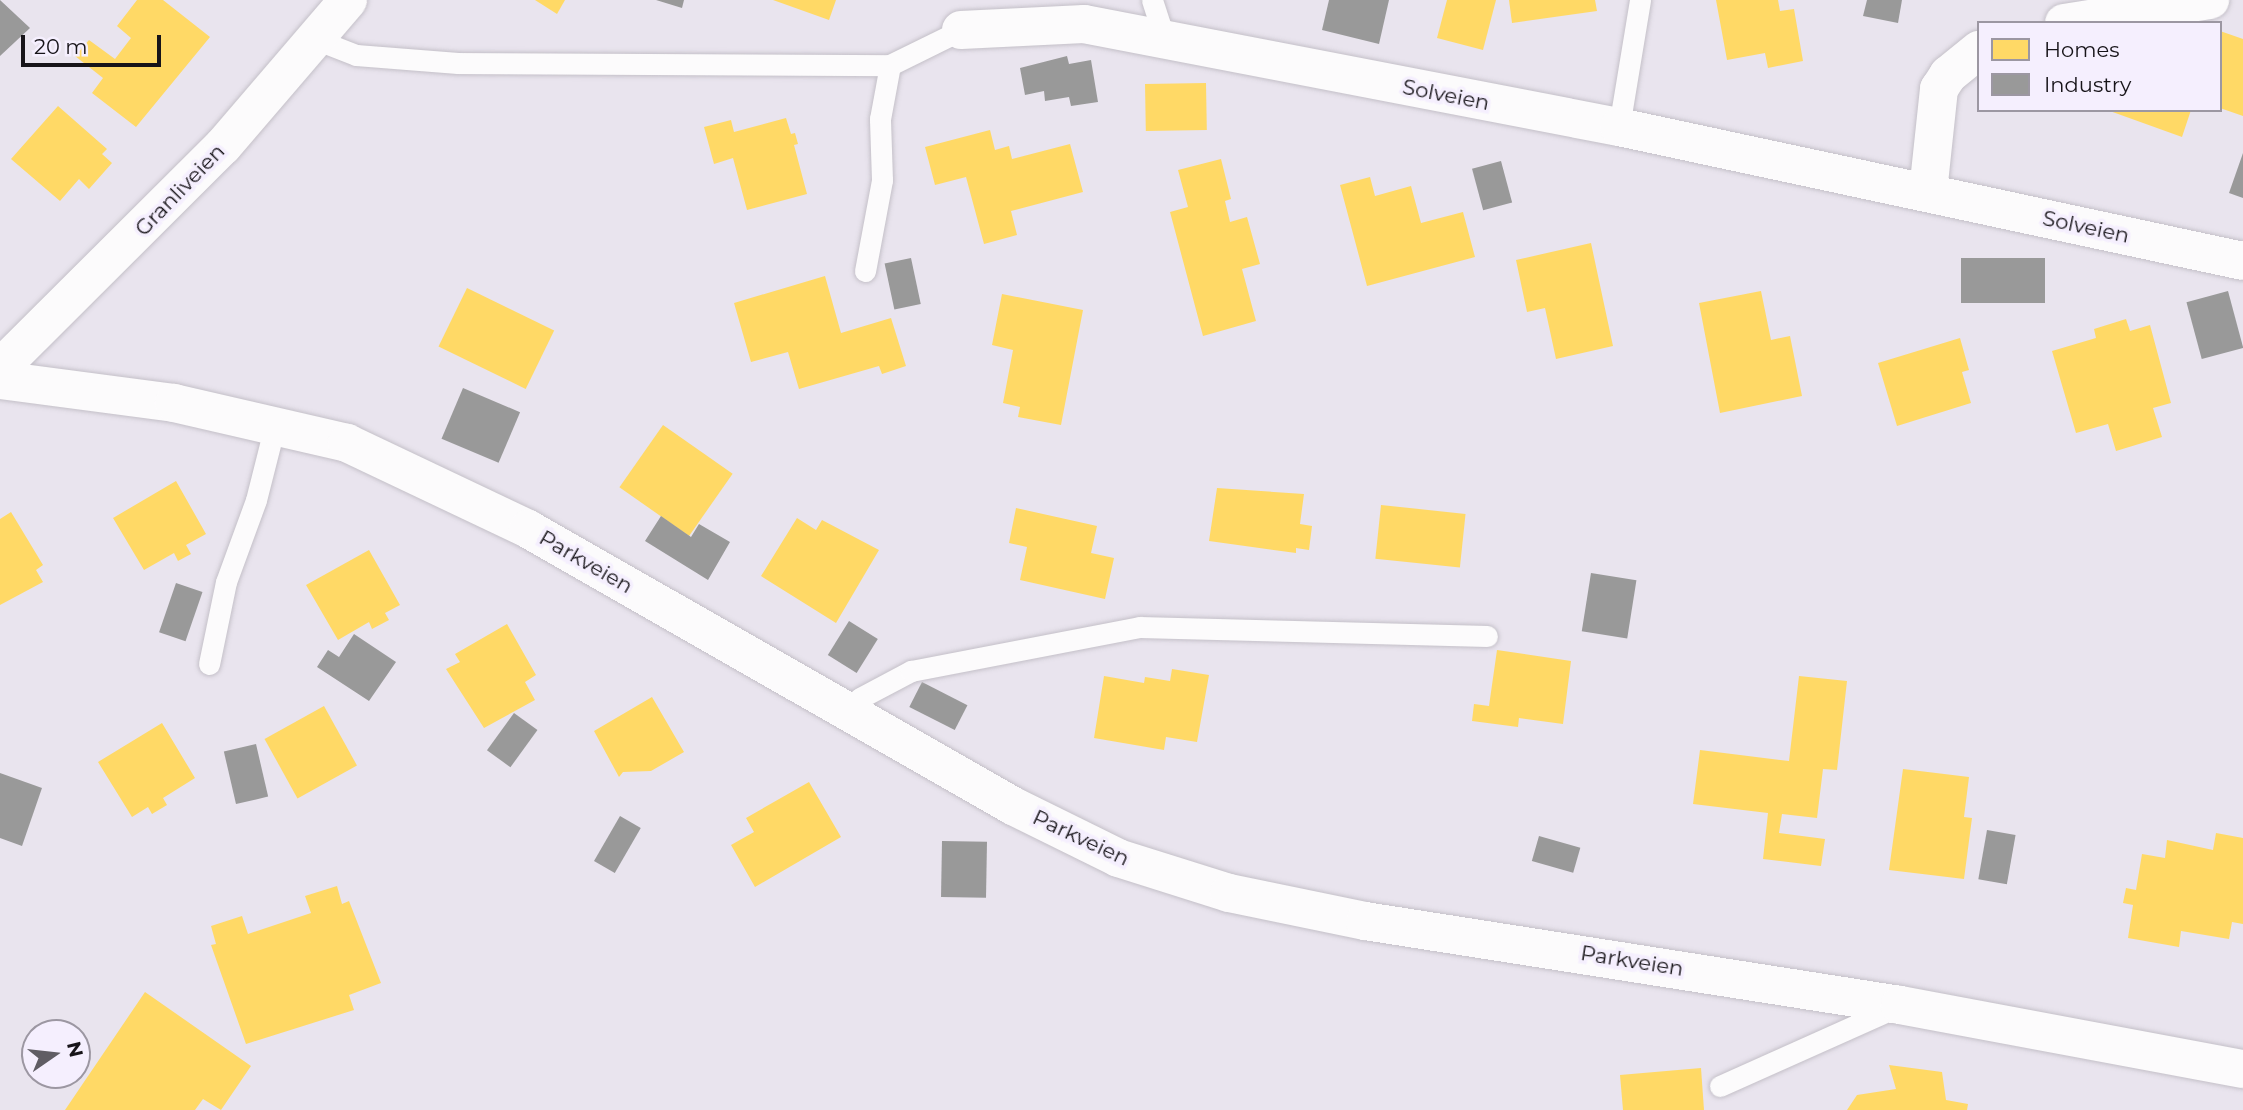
<!DOCTYPE html>
<style>
body{margin:0}
#map{position:relative;width:2243px;height:1110px;overflow:hidden;background:#e9e4ee;font-family:Montserrat,sans-serif}
div>[style]{position:absolute}
.homes>*{inset:0;background:#ffd966;transform-origin:0 0}
.industry>*{inset:0;background:#999;transform-origin:0 0}
.roads{filter:drop-shadow(0 0 2px #c4c0c8) drop-shadow(0 0 2px #c4c0c8)}
.lane>*{height:21px;margin:-10.5px;padding:0 10.5px;transform-origin:10.5px;border-radius:10.5px;background:#fcfbfc}
.street>*{height:38px;margin:-19px;padding:0 19px;transform-origin:19px;border-radius:19px;background:#fcfbfc}
span{translate:-50% -50%;white-space:nowrap;text-align:center;line-height:1.15;-webkit-text-stroke:7px #f5effe;paint-order:stroke}
.street-label{font-size:21px;color:#171419}
.legend{position:absolute;left:1977px;top:21px;width:245px;height:91px;box-sizing:border-box;background:#f5effe;border:2px solid #9c97a2;margin:0;padding:9px 12px;list-style:none;font-size:21px;color:#171419}
.legend li{display:flex;align-items:center;gap:14px;height:35px}
.legend b{width:35px;border:2px solid #9c97a2}
.north{position:absolute;left:21px;top:1019px;width:70px;height:70px;box-sizing:border-box;background:#f5effe;border:2px solid #9c97a2;border-radius:50%;rotate:76deg;font-size:19px;font-weight:700;line-height:28px;text-align:center;color:#171419}
.north::after{content:'';display:block;margin:auto;width:24px;height:32px;background:#605d64;clip-path:polygon(50% 0,100% 100%,50% 72%,0 100%)}
.scale{position:absolute;left:21px;top:35px;width:140px;height:32px;box-sizing:border-box;border:4px solid #171419;border-top:0;padding-left:9px;font-size:21px;line-height:24px;white-space:nowrap;color:#171419;-webkit-text-stroke:5px #f5effe;paint-order:stroke}
</style>
<div id="map">
<div class="homes">
<i style="clip-path:polygon(137px 0,163px 0,210px 37px,136px 127px,92px 93px,103px 78px,75px 56px,89px 40px,115px 59px,131px 38px,117px 26px)"></i>
<i style="clip-path:polygon(535px 0,565px 0,557px 14px)"></i>
<i style="clip-path:polygon(773px 0,836px 0,829px 20px)"></i>
<i style="clip-path:polygon(1447px 0,1496px 0,1483px 50px,1437px 38px)"></i>
<i style="clip-path:polygon(1509px 0,1595px 0,1597px 11px,1512px 23px)"></i>
<i style="clip-path:polygon(1716px 0,1778px 0,1780px 11px,1794px 9px,1803px 61px,1768px 68px,1765px 53px,1727px 60px)"></i>
<i style="clip-path:polygon(2220px 31px,2243px 39px,2243px 116px,2220px 108px)"></i>
<i style="left:1206px;top:83px;width:47px;height:61px;rotate:89deg"></i>
<i style="clip-path:polygon(58px 106px,107px 149px,102px 154px,112px 163px,89px 189px,79px 179px,60px 201px,11px 159px)"></i>
<i style="clip-path:polygon(2107px 110px,2191px 110px,2182px 137px)"></i>
<i style="clip-path:polygon(786px 118px,791px 134px,795px 133px,798px 144px,794px 145px,807px 194px,747px 210px,733px 158px,714px 164px,704px 127px,731px 120px,734px 132px)"></i>
<i style="clip-path:polygon(990px 130px,995px 150px,1009px 146px,1012px 159px,1070px 144px,1083px 192px,1011px 211px,1017px 235px,984px 244px,966px 177px,935px 185px,925px 147px)"></i>
<i style="clip-path:polygon(1221px 159px,1231px 199px,1225px 201px,1230px 222px,1247px 217px,1260px 264px,1242px 269px,1256px 321px,1203px 336px,1170px 212px,1188px 207px,1178px 170px)"></i>
<i style="clip-path:polygon(1370px 177px,1375px 196px,1411px 186px,1421px 223px,1463px 212px,1475px 257px,1367px 286px,1340px 185px)"></i>
<i style="clip-path:polygon(1591px 243px,1613px 346px,1556px 359px,1545px 308px,1527px 312px,1516px 260px)"></i>
<i style="clip-path:polygon(825px 276px,841px 333px,891px 318px,906px 366px,882px 374px,879px 366px,799px 389px,788px 352px,751px 362px,734px 303px)"></i>
<i style="left:467px;top:288px;width:97px;height:65px;rotate:26deg"></i>
<i style="clip-path:polygon(1761px 291px,1771px 340px,1790px 336px,1802px 396px,1720px 413px,1699px 303px)"></i>
<i style="clip-path:polygon(1002px 294px,1083px 310px,1061px 425px,1018px 417px,1020px 407px,1003px 403px,1013px 350px,992px 345px)"></i>
<i style="clip-path:polygon(2126px 319px,2130px 331px,2150px 325px,2171px 403px,2153px 408px,2162px 437px,2116px 451px,2108px 424px,2076px 433px,2052px 351px,2096px 338px,2094px 329px)"></i>
<i style="clip-path:polygon(1960px 338px,1969px 370px,1962px 372px,1971px 403px,1897px 426px,1878px 363px)"></i>
<i style="left:663px;top:425px;width:85px;height:76px;rotate:35deg"></i>
<i style="clip-path:polygon(176px 481px,206px 534px,186px 545px,191px 554px,178px 561px,174px 553px,144px 570px,113px 518px)"></i>
<i style="clip-path:polygon(1217px 488px,1304px 494px,1300px 524px,1312px 526px,1309px 550px,1296px 548px,1296px 553px,1209px 541px)"></i>
<i style="left:1381px;top:505px;width:85px;height:54px;rotate:6deg"></i>
<i style="clip-path:polygon(1016px 508px,1097px 526px,1091px 553px,1114px 558px,1105px 599px,1020px 580px,1027px 547px,1009px 543px)"></i>
<i style="clip-path:polygon(11px 512px,43px 565px,36px 570px,43px 582px,0 605px,0 519px)"></i>
<i style="clip-path:polygon(797px 518px,816px 530px,822px 520px,879px 550px,836px 623px,761px 576px)"></i>
<i style="clip-path:polygon(369px 550px,400px 605px,385px 613px,389px 620px,372px 629px,369px 622px,338px 640px,306px 585px)"></i>
<i style="clip-path:polygon(507px 624px,536px 675px,525px 682px,535px 700px,484px 728px,446px 669px,460px 662px,455px 654px)"></i>
<i style="clip-path:polygon(1497px 650px,1571px 661px,1563px 724px,1519px 718px,1518px 727px,1472px 721px,1474px 704px,1489px 706px)"></i>
<i style="clip-path:polygon(1172px 669px,1209px 675px,1197px 742px,1166px 737px,1164px 750px,1094px 738px,1104px 676px,1144px 683px,1145px 677px,1170px 681px)"></i>
<i style="clip-path:polygon(1799px 676px,1847px 681px,1837px 770px,1823px 769px,1817px 818px,1782px 814px,1779px 833px,1825px 839px,1821px 866px,1763px 859px,1768px 813px,1693px 804px,1700px 750px,1789px 761px)"></i>
<i style="clip-path:polygon(652px 697px,684px 752px,651px 771px,623px 772px,619px 777px,594px 731px)"></i>
<i style="left:324px;top:706px;width:68px;height:68px;rotate:61deg"></i>
<i style="clip-path:polygon(162px 723px,195px 778px,163px 798px,167px 805px,152px 814px,148px 807px,132px 817px,98px 762px)"></i>
<i style="clip-path:polygon(1903px 769px,1969px 777px,1964px 817px,1972px 818px,1964px 879px,1889px 870px)"></i>
<i style="clip-path:polygon(809px 782px,841px 837px,755px 887px,731px 845px,754px 832px,746px 818px)"></i>
<i style="clip-path:polygon(2216px 833px,2243px 838px,2243px 924px,2232px 922px,2229px 939px,2181px 931px,2179px 947px,2128px 938px,2133px 905px,2123px 903px,2126px 888px,2136px 890px,2142px 854px,2165px 858px,2167px 840px,2213px 850px)"></i>
<i style="clip-path:polygon(337px 886px,342px 904px,349px 901px,381px 983px,349px 995px,354px 1010px,246px 1044px,211px 945px,216px 944px,211px 926px,242px 916px,248px 934px,311px 913px,305px 896px)"></i>
<i style="clip-path:polygon(145px 992px,251px 1066px,221px 1110px,203px 1099px,195px 1110px,65px 1110px)"></i>
<i style="clip-path:polygon(1889px 1065px,1942px 1072px,1946px 1100px,1968px 1104px,1967px 1110px,1847px 1110px,1857px 1095px,1896px 1089px)"></i>
<i style="clip-path:polygon(1701px 1068px,1704px 1110px,1623px 1110px,1620px 1075px)"></i>
</div>
<div class="industry">
<i style="clip-path:polygon(0 0,30px 28px,0 56px)"></i>
<i style="clip-path:polygon(656px 0,684px 0,682px 8px)"></i>
<i style="clip-path:polygon(1329px 0,1389px 0,1379px 44px,1322px 30px)"></i>
<i style="clip-path:polygon(1867px 0,1902px 0,1898px 23px,1863px 16px)"></i>
<i style="clip-path:polygon(1067px 56px,1069px 64px,1091px 60px,1098px 102px,1071px 106px,1069px 97px,1045px 101px,1044px 91px,1025px 95px,1020px 68px)"></i>
<i style="clip-path:polygon(2243px 153px,2243px 198px,2229px 193px)"></i>
<i style="left:1501px;top:161px;width:43px;height:30px;rotate:75deg"></i>
<i style="left:911px;top:258px;width:47px;height:27px;rotate:78deg"></i>
<i style="left:1961px;top:258px;width:84px;height:45px"></i>
<i style="left:2228px;top:291px;width:59px;height:43px;rotate:75deg"></i>
<i style="left:463px;top:388px;width:62px;height:55px;rotate:23deg"></i>
<i style="clip-path:polygon(661px 516px,691px 537px,699px 524px,730px 542px,708px 580px,645px 541px)"></i>
<i style="left:1591px;top:573px;width:46px;height:59px;rotate:9deg"></i>
<i style="left:176px;top:583px;width:28px;height:52px;rotate:19deg"></i>
<i style="left:849px;top:621px;width:34px;height:40px;rotate:32deg"></i>
<i style="clip-path:polygon(354px 634px,396px 662px,369px 701px,317px 667px,328px 650px,339px 657px)"></i>
<i style="left:922px;top:682px;width:51px;height:28px;rotate:27deg"></i>
<i style="left:514px;top:713px;width:29px;height:46px;rotate:36deg"></i>
<i style="left:256px;top:744px;width:54px;height:33px;rotate:77deg"></i>
<i style="clip-path:polygon(0 773px,42px 788px,22px 846px,0 838px)"></i>
<i style="left:620px;top:816px;width:24px;height:52px;rotate:30deg"></i>
<i style="left:1987px;top:830px;width:29px;height:50px;rotate:10deg"></i>
<i style="left:1539px;top:836px;width:43px;height:26px;rotate:16deg"></i>
<i style="left:942px;top:841px;width:45px;height:56px;rotate:1deg"></i>
</div>
<div class="roads">
<div class="lane">
<i style="left:1152px;top:0;width:42px;rotate:72deg"></i>
<i style="left:315px;top:39px;width:44px;rotate:21.3deg"></i>
<i style="left:356px;top:55px;width:102px;rotate:4.5deg"></i>
<i style="left:458px;top:63px;width:432px;rotate:0.3deg"></i>
<i style="left:890px;top:65px;width:79px;rotate:-26.2deg"></i>
<i style="left:1619px;top:127px;width:129px;rotate:-80.6deg"></i>
<i style="left:865px;top:271px;width:93px;rotate:-79.4deg"></i>
<i style="left:882px;top:180px;width:61px;rotate:-91.9deg"></i>
<i style="left:880px;top:119px;width:55px;rotate:-79.5deg"></i>
<i style="left:209px;top:664px;width:84px;rotate:-78.3deg"></i>
<i style="left:226px;top:582px;width:87px;rotate:-69.9deg"></i>
<i style="left:256px;top:500px;width:77px;rotate:-75.8deg"></i>
<i style="left:851px;top:713px;width:17px;rotate:-59deg"></i>
<i style="left:860px;top:698px;width:58px;rotate:-27.9deg"></i>
<i style="left:911px;top:671px;width:233px;rotate:-10.9deg"></i>
<i style="left:1140px;top:627px;width:347px;rotate:1.5deg"></i>
<i style="left:1720px;top:1086px;width:188px;rotate:-24.1deg"></i>
</div>
<div class="street">
<i style="left:2064px;top:23px;width:148px;rotate:-9deg"></i>
<i style="left:961px;top:30px;width:123px;rotate:-2.8deg"></i>
<i style="left:1084px;top:24px;width:545px;rotate:10.9deg"></i>
<i style="left:1619px;top:127px;width:638px;rotate:12.12deg"></i>
<i style="left:1928px;top:192px;width:104px;rotate:-83.9deg"></i>
<i style="left:1939px;top:89px;width:17px;rotate:-57deg"></i>
<i style="left:1948px;top:75px;width:40px;rotate:-39deg"></i>
<i style="left:0;top:368px;width:315px;rotate:-44.9deg"></i>
<i style="left:223px;top:146px;width:192px;rotate:-49.4deg"></i>
<i style="left:0;top:380px;width:176px;rotate:7.5deg"></i>
<i style="left:174px;top:403px;width:178px;rotate:13deg"></i>
<i style="left:347px;top:443px;width:200px;rotate:25.4deg"></i>
<i style="left:528px;top:529px;width:559px;rotate:29.73deg"></i>
<i style="left:1013px;top:806px;width:117px;rotate:26.3deg"></i>
<i style="left:1118px;top:858px;width:116px;rotate:17.5deg"></i>
<i style="left:1229px;top:893px;width:139px;rotate:11.6deg"></i>
<i style="left:1365px;top:921px;width:542px;rotate:8.92deg"></i>
<i style="left:1900px;top:1005px;width:349px;rotate:10.6deg"></i>
</div>
</div>
<div class="street-label">
<span style="left:1446px;top:95px;rotate:11deg">Solveien</span>
<span style="left:180px;top:190px;rotate:-46deg">Granliveien</span>
<span style="left:2086px;top:227px;rotate:12deg">Solveien</span>
<span style="left:586px;top:562px;rotate:30deg">Parkveien</span>
<span style="left:1081px;top:838px;rotate:25deg">Parkveien</span>
<span style="left:1632px;top:961px;rotate:9deg">Parkveien</span>
</div>
<ul class="legend">
<li><b style="height:19px;background:#ffd966"></b>Homes</li>
<li><b style="height:19px;background:#999"></b>Industry</li>
</ul>
<div class="north">N</div>
<div class="scale">20 m</div>
</div>
